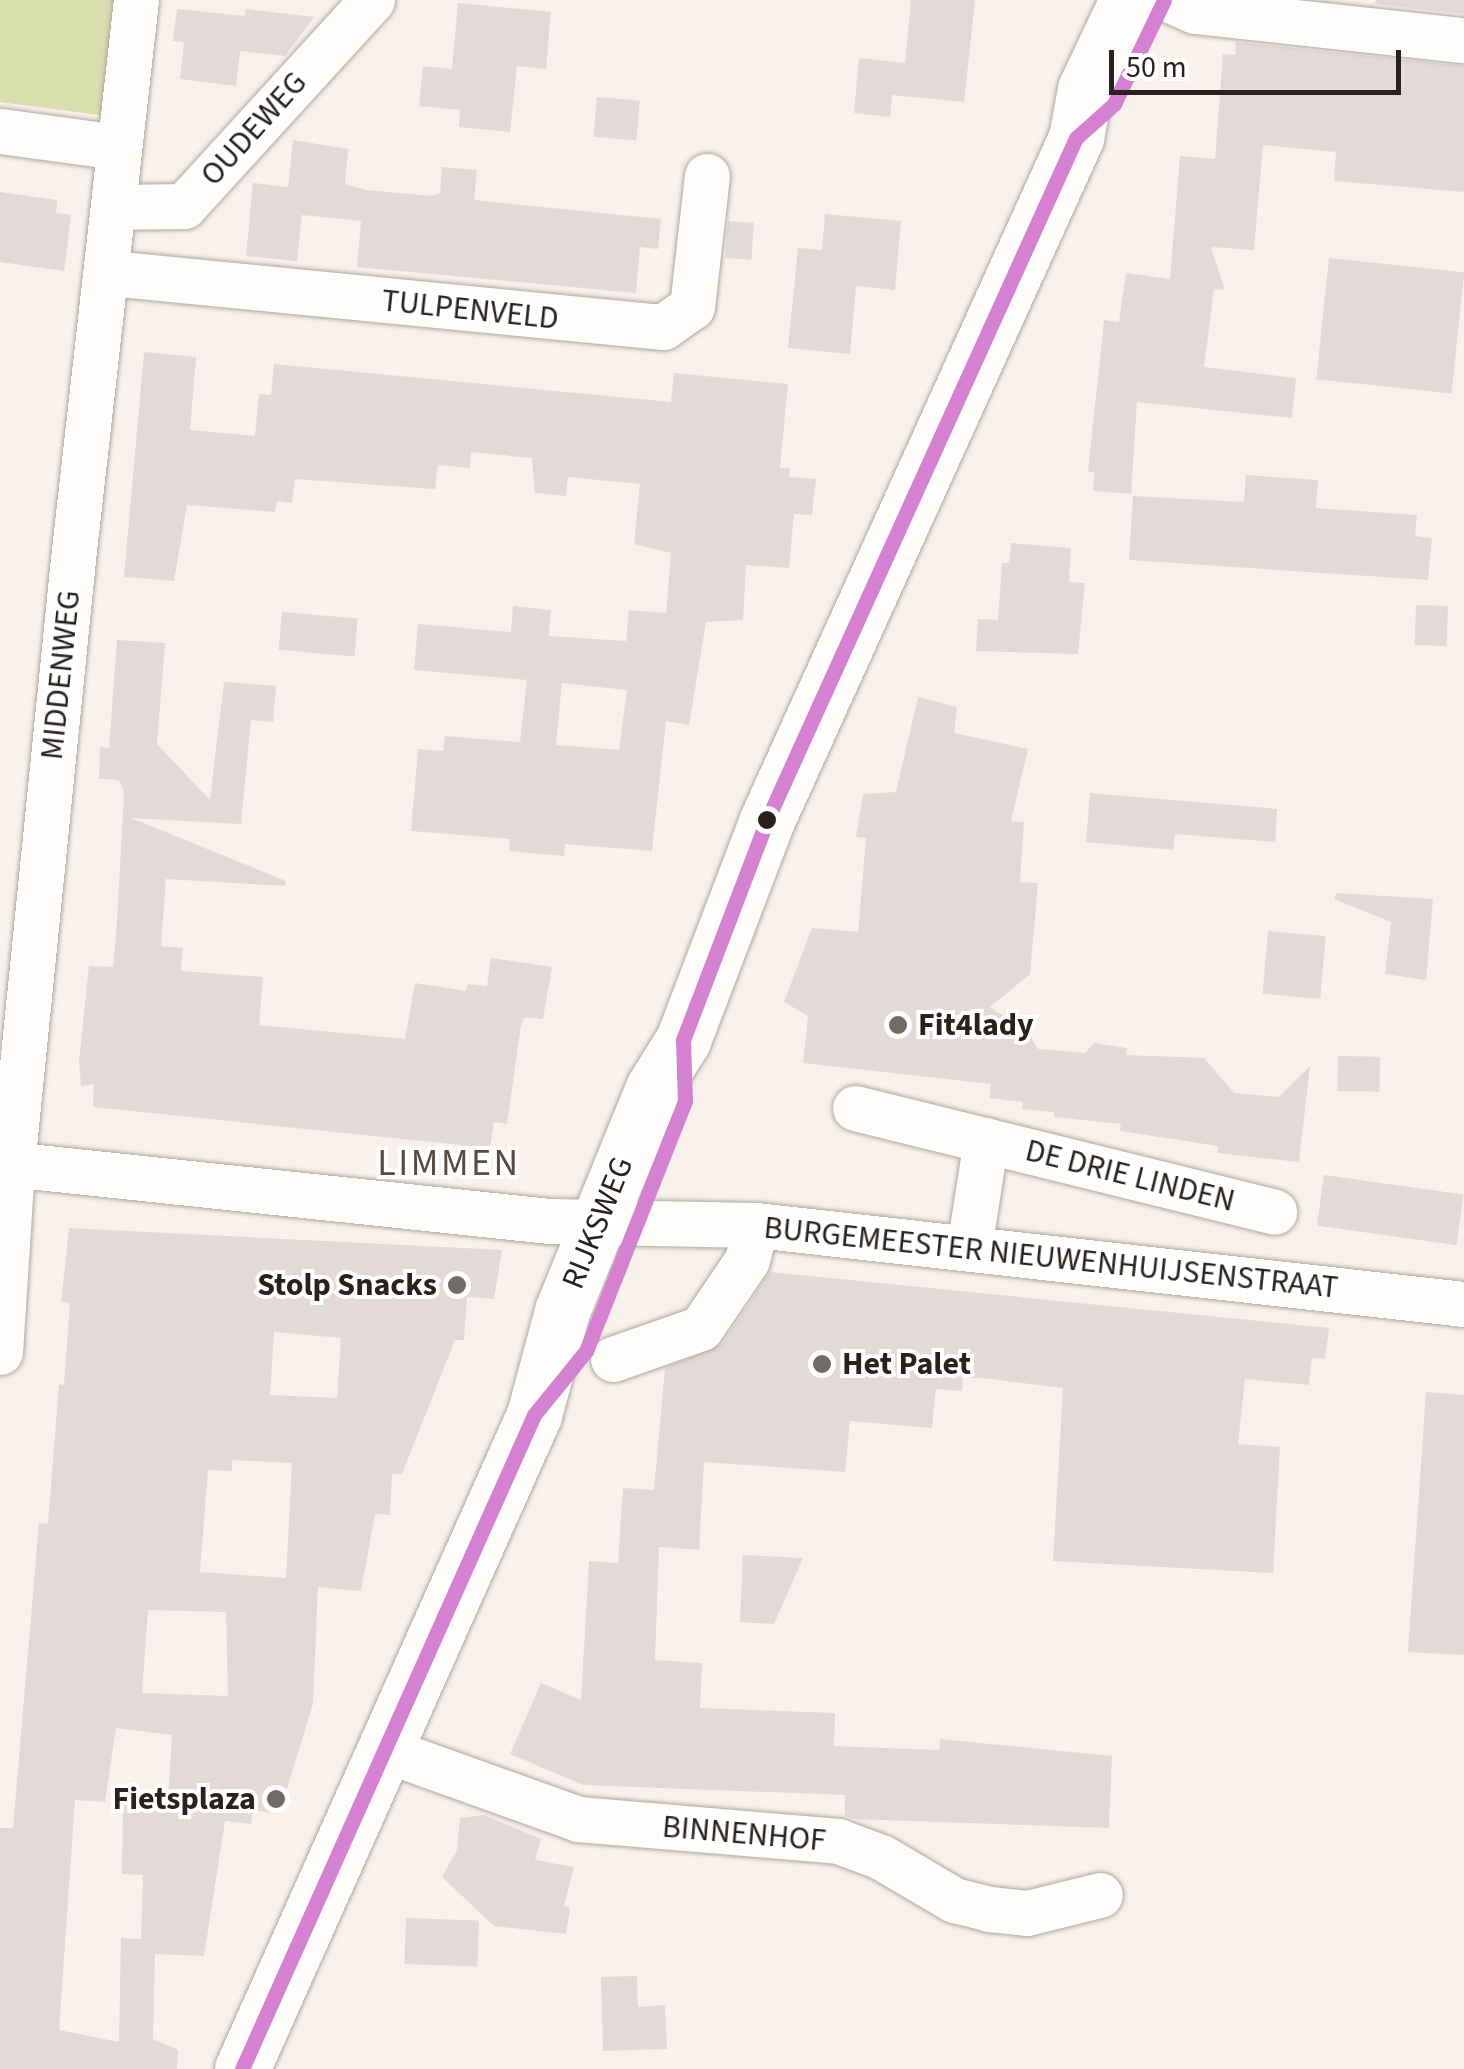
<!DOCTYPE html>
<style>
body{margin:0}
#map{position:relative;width:1464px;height:2069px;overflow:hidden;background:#f9f1eb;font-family:"Source Sans 3",sans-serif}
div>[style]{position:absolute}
.green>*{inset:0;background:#d9deae}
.building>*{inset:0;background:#e2dad7;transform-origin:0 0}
.roads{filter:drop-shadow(0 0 2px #ada7a2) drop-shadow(0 0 2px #ada7a2)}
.street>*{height:45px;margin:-22.5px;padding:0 22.5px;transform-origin:22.5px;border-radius:22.5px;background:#fefdfc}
.primary>*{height:55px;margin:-27.5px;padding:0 27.5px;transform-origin:27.5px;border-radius:27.5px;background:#fefdfc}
.bus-1>*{height:15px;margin:-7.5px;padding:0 7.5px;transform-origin:7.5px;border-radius:7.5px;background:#d481d2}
.dots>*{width:28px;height:28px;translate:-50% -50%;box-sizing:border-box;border:5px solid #fff;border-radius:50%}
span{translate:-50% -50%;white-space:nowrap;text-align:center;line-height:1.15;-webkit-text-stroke:8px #fff;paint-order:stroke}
.street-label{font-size:32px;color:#28211d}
.poi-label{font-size:32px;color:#28211d;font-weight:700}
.left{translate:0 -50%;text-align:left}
.right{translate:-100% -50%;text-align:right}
.quarter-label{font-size:38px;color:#594b40;letter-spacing:2.5px}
.scale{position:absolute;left:1109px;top:50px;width:292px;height:45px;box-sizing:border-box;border:5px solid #28211d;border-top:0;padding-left:12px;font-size:30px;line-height:35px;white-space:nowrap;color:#28211d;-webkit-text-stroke:8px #fff;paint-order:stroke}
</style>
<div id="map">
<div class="green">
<i style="clip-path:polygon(0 0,121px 0,107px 116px,0 102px)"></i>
</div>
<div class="building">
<i style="clip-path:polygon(911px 0,975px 0,964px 102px,892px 95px,890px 117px,854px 113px,859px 58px,905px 63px)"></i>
<i style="clip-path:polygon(1376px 0,1464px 0,1464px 14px,1375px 4px)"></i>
<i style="clip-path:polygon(458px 3px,551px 12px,546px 69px,517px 66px,510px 132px,459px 127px,460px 110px,419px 106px,423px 66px,452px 69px)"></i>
<i style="clip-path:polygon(177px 9px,245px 16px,246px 9px,314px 17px,285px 56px,240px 51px,236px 86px,180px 79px,184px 42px,173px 41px)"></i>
<i style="clip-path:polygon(1236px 42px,1464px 66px,1464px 192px,1334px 181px,1336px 152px,1263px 145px,1254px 250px,1211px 247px,1225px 290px,1214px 289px,1204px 367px,1296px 378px,1292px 418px,1137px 402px,1131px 494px,1093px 491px,1094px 472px,1088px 472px,1104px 320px,1119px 322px,1126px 273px,1170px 279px,1180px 156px,1215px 159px,1223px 54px,1235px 55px)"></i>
<i style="left:597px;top:97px;width:43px;height:40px;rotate:5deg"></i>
<i style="clip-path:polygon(293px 140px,348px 149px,345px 184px,366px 190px,431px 196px,440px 193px,442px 167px,477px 170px,474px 200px,661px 219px,658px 249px,640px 247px,636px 293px,357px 267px,361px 221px,302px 215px,297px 261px,246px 256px,253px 183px,288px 187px)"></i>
<i style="clip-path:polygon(0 192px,57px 200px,56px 213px,71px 215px,64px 271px,0 262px)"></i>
<i style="clip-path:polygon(825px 214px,901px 221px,895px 290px,856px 286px,850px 354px,788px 348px,798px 248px,822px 250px)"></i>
<i style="left:728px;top:221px;width:26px;height:37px;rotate:4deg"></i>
<i style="left:1329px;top:258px;width:136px;height:122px;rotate:6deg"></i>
<i style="clip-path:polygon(evenodd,144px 352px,196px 357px,190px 430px,255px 436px,259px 394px,271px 395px,274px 364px,671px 402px,674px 373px,788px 384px,780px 468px,790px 468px,789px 477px,816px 479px,812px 515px,794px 514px,789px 568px,746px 565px,743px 620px,706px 622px,689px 725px,666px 721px,652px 851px,565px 844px,564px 856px,509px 851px,510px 839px,411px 831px,418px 749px,443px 751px,445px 736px,520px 742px,527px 680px,414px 670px,418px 624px,511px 632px,513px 606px,551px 610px,549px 636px,626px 641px,629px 610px,666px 613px,671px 553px,634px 544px,640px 484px,568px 477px,566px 496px,535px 493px,532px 458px,471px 452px,470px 468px,438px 465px,435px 489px,295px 479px,292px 503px,277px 501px,275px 512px,187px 505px,174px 581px,124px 577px,144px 352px,562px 683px,627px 690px,619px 750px,556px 745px,562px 683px)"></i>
<i style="clip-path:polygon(1246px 475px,1318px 480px,1316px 508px,1417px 515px,1415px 536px,1432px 538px,1428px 580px,1129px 560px,1133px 496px,1244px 502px)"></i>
<i style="clip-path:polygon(1011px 543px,1071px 548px,1069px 582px,1085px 583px,1078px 654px,976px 651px,978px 619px,998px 620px,1002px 563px,1009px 563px)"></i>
<i style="left:1416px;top:605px;width:32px;height:40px;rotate:2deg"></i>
<i style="left:282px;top:612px;width:76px;height:38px;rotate:5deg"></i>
<i style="clip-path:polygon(117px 640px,165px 643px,157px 744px,210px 800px,224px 682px,276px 686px,273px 722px,251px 720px,241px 824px,131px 818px,286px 881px,285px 886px,166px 879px,161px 946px,183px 948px,181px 971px,263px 977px,259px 1025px,405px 1039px,415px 983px,466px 991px,468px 984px,487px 986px,491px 958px,552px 967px,543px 1019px,525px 1017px,521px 1025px,507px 1124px,494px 1122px,490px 1148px,93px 1107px,94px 1084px,81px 1086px,79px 1060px,89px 966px,113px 967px,117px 922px,124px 792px,119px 780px,99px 779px,100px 747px,109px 748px)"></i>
<i style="clip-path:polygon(918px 697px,957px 707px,954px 733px,1028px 749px,1011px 821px,1024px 822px,1020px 882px,1038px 883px,1030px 974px,990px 1007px,1007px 1018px,1006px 1031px,1029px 1034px,1038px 1049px,1085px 1053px,1094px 1043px,1127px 1048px,1126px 1055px,1204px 1058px,1234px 1093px,1256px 1095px,1279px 1097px,1310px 1066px,1299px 1162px,1217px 1153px,1218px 1146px,1120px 1131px,1121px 1124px,1054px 1117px,1054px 1112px,1022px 1109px,1023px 1102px,989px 1098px,991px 1084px,803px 1063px,808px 1016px,784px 1002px,812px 928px,858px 932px,866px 838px,856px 837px,863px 794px,896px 792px)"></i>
<i style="clip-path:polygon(1090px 793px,1277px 809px,1275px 842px,1175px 834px,1173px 850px,1086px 842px)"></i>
<i style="clip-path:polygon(1336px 893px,1433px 899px,1426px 980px,1385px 974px,1391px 922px,1334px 899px)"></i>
<i style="left:1268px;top:931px;width:58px;height:63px;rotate:5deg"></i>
<i style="left:1338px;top:1056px;width:42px;height:35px;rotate:1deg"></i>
<i style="left:1324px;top:1175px;width:141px;height:51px;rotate:8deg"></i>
<i style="clip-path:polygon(evenodd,69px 1228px,502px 1250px,494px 1299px,467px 1297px,464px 1340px,455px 1340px,402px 1474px,392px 1474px,390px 1515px,375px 1514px,361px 1591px,318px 1587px,313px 1704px,279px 1814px,253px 1810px,251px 1824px,225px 1821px,204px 1956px,155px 1954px,153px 2039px,178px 2050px,177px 2069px,0 2069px,0 1828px,13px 1828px,39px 1523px,48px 1524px,59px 1384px,64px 1385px,70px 1303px,61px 1302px,69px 1228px,274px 1332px,341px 1338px,337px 1398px,270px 1395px,274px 1332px,69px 1228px,232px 1460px,292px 1463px,286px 1578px,200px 1572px,208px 1470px,232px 1471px,232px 1460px,69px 1228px,148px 1610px,226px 1612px,228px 1696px,142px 1693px,148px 1610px,69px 1228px,116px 1728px,172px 1735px,168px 1801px,123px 1800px,122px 1874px,143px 1875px,141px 1939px,121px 1938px,119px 2042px,59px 2030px,75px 1800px,105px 1802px,116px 1728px)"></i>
<i style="clip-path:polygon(770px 1272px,1329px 1328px,1325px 1359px,1312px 1358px,1309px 1385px,1245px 1379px,1238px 1444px,1280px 1447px,1273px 1573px,1053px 1561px,1063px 1388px,983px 1378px,963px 1378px,962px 1391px,936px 1389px,932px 1428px,850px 1421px,845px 1472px,704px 1462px,699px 1550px,659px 1547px,655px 1660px,702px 1663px,700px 1708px,835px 1713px,834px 1746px,939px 1750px,940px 1739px,1112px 1756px,1109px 1828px,855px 1819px,845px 1816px,845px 1795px,583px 1785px,510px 1754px,541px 1683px,581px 1700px,589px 1561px,618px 1563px,623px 1488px,654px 1490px,665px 1368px,722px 1344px)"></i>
<i style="clip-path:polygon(1426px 1392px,1464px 1395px,1464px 1655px,1408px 1652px)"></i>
<i style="clip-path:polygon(743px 1555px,803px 1558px,774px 1624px,740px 1622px)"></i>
<i style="clip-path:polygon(484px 1815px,541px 1839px,535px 1860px,574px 1867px,564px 1906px,570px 1908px,566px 1934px,494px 1926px,442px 1877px,457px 1850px,460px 1818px)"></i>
<i style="left:406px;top:1918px;width:73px;height:46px;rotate:2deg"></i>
<i style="clip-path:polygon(637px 1976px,638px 2007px,665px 2005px,667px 2049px,603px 2051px,601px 1977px)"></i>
</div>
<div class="roads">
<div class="street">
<i style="left:1170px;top:0;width:27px;rotate:24deg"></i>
<i style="left:1195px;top:11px;width:271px;rotate:6.2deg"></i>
<i style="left:0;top:131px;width:119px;rotate:7.7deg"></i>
<i style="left:114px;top:207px;width:70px;rotate:-0.8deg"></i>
<i style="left:184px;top:206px;width:279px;rotate:-47.6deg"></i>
<i style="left:110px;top:273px;width:556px;rotate:5.58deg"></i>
<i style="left:663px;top:327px;width:35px;rotate:-35deg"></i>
<i style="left:692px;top:307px;width:132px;rotate:-83.5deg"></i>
<i style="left:855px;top:1108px;width:432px;rotate:13.9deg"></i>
<i style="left:0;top:1163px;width:552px;rotate:6.03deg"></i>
<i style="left:549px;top:1221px;width:207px;rotate:1.1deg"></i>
<i style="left:756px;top:1225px;width:712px;rotate:6.37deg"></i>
<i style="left:969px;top:1248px;width:109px;rotate:-81.1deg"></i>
<i style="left:0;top:1352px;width:187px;rotate:-86.3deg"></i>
<i style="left:12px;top:1165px;width:609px;rotate:-84.25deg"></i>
<i style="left:73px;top:559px;width:563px;rotate:-83.57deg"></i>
<i style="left:613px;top:1359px;width:93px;rotate:-19.4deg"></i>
<i style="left:701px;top:1328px;width:82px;rotate:-55.9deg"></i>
<i style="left:747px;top:1260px;width:36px;rotate:-76deg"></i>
<i style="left:383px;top:1749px;width:207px;rotate:19.7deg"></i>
<i style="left:578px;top:1819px;width:261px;rotate:4.8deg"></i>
<i style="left:838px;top:1841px;width:46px;rotate:20.4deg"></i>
<i style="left:881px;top:1857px;width:85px;rotate:30.5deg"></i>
<i style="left:954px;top:1900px;width:36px;rotate:14deg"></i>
<i style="left:989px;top:1909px;width:38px;rotate:6deg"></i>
<i style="left:1027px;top:1913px;width:75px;rotate:-13.9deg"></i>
</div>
<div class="primary">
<i style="left:242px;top:2069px;width:716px;rotate:-65.94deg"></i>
<i style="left:534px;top:1415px;width:108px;rotate:-74.9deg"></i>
<i style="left:562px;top:1311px;width:241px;rotate:-67.8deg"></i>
<i style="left:653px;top:1088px;width:57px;rotate:-58deg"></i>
<i style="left:683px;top:1040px;width:235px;rotate:-69.1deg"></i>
<i style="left:767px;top:820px;width:749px;rotate:-65.63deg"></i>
<i style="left:1076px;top:138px;width:50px;rotate:-79.6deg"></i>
<i style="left:1085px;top:89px;width:98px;rotate:-64.7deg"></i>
</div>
</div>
<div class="bus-1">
<i style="left:242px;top:2069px;width:716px;rotate:-65.94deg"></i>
<i style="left:534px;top:1415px;width:82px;rotate:-50.9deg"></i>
<i style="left:586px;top:1351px;width:269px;rotate:-68.4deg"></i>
<i style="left:685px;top:1101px;width:61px;rotate:-91.9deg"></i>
<i style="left:683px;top:1040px;width:235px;rotate:-69.1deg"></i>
<i style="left:767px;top:820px;width:749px;rotate:-65.63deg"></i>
<i style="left:1076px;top:138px;width:51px;rotate:-41.8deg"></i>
<i style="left:1114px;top:104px;width:115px;rotate:-64.3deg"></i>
</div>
<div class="dots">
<i style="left:767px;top:820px;background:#28211d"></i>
<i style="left:898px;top:1025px;background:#716a65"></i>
<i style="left:457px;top:1285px;background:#716a65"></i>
<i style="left:822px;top:1364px;background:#716a65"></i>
<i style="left:276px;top:1799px;background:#716a65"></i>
</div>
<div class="street-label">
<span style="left:254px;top:129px;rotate:-48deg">OUDEWEG</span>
<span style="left:470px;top:310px;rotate:6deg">TULPENVELD</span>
<span style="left:61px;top:675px;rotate:-84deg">MIDDENWEG</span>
<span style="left:1130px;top:1176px;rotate:14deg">DE DRIE LINDEN</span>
<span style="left:598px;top:1223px;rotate:-68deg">RIJKSWEG</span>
<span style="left:1051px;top:1258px;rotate:6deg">BURGEMEESTER NIEUWENHUIJSENSTRAAT</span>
<span style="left:744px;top:1834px;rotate:5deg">BINNENHOF</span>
</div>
<div class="poi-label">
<span class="left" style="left:918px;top:1025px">Fit4lady</span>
<span class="right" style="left:437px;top:1285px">Stolp Snacks</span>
<span class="left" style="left:842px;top:1364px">Het Palet</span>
<span class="right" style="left:256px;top:1799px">Fietsplaza</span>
</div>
<div class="quarter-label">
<span style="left:449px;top:1164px">LIMMEN</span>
</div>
<div class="scale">50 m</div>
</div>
